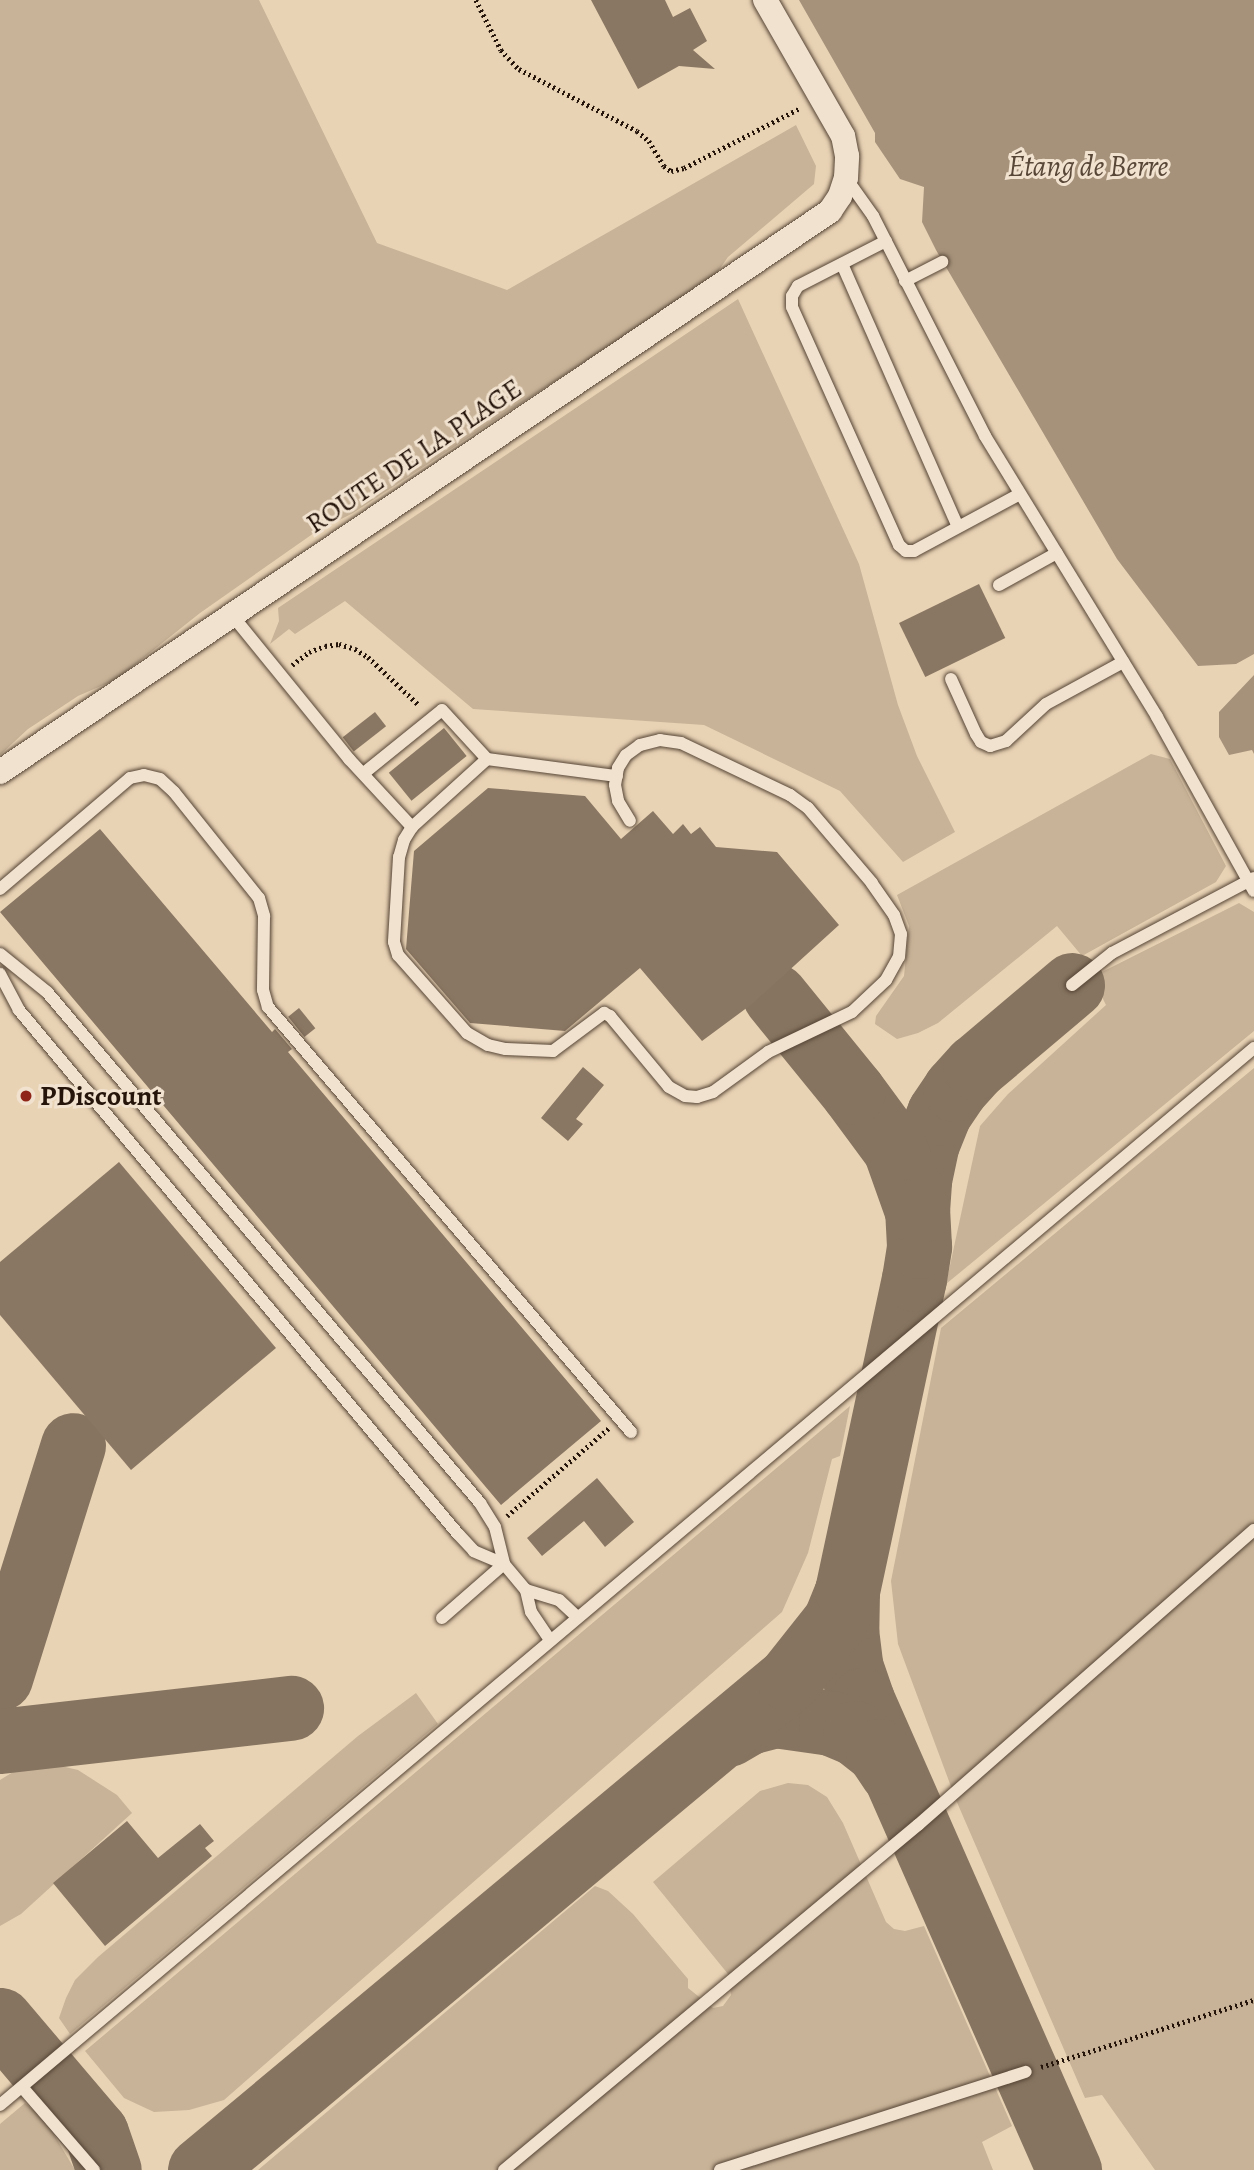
<!DOCTYPE html>
<meta charset="utf-8">
<style>
body{margin:0}
#map{position:relative;width:1254px;height:2170px;overflow:hidden;background:#e9d3b5;font-family:Alegreya,serif}
div>[style]{position:absolute}
.green>*{inset:0;background:#c8b398}
.water>*{inset:0;background:#a6927b}
.taxiway>*{height:65px;margin:-32.5px;padding:0 32.5px;transform-origin:32.5px;border-radius:32.5px;background:#867460}
.building>*{inset:0;background:#8a7763;transform-origin:0 0}
.path>*{height:4.5px;margin-top:-2.25px;transform-origin:0;background:repeating-linear-gradient(90deg,#24140a 0 2px,transparent 0 5.5px)}
.roads{filter:drop-shadow(0 0 2px #554435) drop-shadow(0 0 2px #554435)}
.service>*{height:12px;margin:-6px;padding:0 6px;transform-origin:6px;border-radius:6px;background:#f1e2cf}
.minor>*{height:24px;margin:-12px;padding:0 12px;transform-origin:12px;border-radius:12px;background:#f1e2cf}
.dots>*{width:19px;height:19px;translate:-50% -50%;box-sizing:border-box;border:4px solid #f1e2cf;border-radius:50%}
span{translate:-50% -50%;white-space:nowrap;text-align:center;line-height:1.15;-webkit-text-stroke:6px #f1e2cf;paint-order:stroke}
.street-label{font-size:28px;color:#24140a}
.poi-label{font-size:28px;color:#24140a;font-weight:700}
.left{translate:0 -50%;text-align:left}
.water-label{font-size:30px;color:#584637;font-style:italic}
</style>
<div id="map">
<div class="green">
<i style="clip-path:polygon(0 0,259px 0,377px 243px,507px 290px,796px 125px,816px 166px,814px 184px,728px 257px,714px 277px,353px 513px,314px 533px,200px 613px,117px 679px,78px 696px,28px 729px,0 755px)"></i>
<i style="clip-path:polygon(738px 299px,859px 564px,898px 705px,917px 756px,955px 832px,903px 862px,840px 791px,704px 725px,473px 709px,345px 601px,295px 634px,289px 629px,270px 644px,279px 621px,278px 608px)"></i>
<i style="clip-path:polygon(1151px 754px,1170px 759px,1226px 866px,1216px 882px,1082px 956px,1057px 926px,938px 1023px,918px 1033px,897px 1039px,875px 1024px,876px 1016px,904px 976px,909px 926px,897px 895px)"></i>
<i style="clip-path:polygon(1239px 903px,1254px 912px,1254px 1031px,946px 1284px,980px 1126px,1008px 1094px,1106px 1005px,1092px 977px)"></i>
<i style="clip-path:polygon(1254px 1068px,1254px 2170px,1155px 2170px,1102px 2095px,1085px 2098px,956px 1800px,898px 1644px,891px 1581px,941px 1328px)"></i>
<i style="clip-path:polygon(850px 1406px,840px 1456px,832px 1459px,808px 1553px,782px 1612px,224px 2100px,189px 2110px,154px 2112px,124px 2098px,85px 2051px)"></i>
<i style="clip-path:polygon(416px 1693px,438px 1724px,70px 2034px,59px 2018px,66px 1998px,75px 1980px,98px 1957px,358px 1736px)"></i>
<i style="clip-path:polygon(49px 1763px,78px 1770px,117px 1795px,132px 1813px,21px 1914px,0 1926px,0 1780px,13px 1772px)"></i>
<i style="clip-path:polygon(788px 1783px,808px 1785px,827px 1797px,843px 1823px,886px 1922px,894px 1929px,905px 1931px,924px 1926px,1012px 2126px,982px 2142px,993px 2170px,258px 2170px,595px 1886px,608px 1891px,633px 1914px,688px 1979px,688px 1988px,713px 2008px,723px 2006px,731px 1995px,728px 1974px,653px 1882px,760px 1791px)"></i>
<i style="clip-path:polygon(25px 2103px,46px 2121px,75px 2170px,0 2170px,0 2124px)"></i>
</div>
<div class="water">
<i style="clip-path:polygon(799px 0,1254px 0,1254px 654px,1236px 664px,1198px 666px,1117px 559px,936px 250px,922px 222px,924px 187px,900px 179px,875px 142px,875px 133px)"></i>
<i style="clip-path:polygon(1254px 675px,1254px 754px,1252px 750px,1229px 755px,1219px 737px,1219px 712px)"></i>
</div>
<div class="taxiway">
<i style="left:917px;top:1211px;width:31px;rotate:-86deg"></i>
<i style="left:919px;top:1180px;width:38px;rotate:-78deg"></i>
<i style="left:927px;top:1143px;width:32px;rotate:-68deg"></i>
<i style="left:939px;top:1113px;width:29px;rotate:-56deg"></i>
<i style="left:955px;top:1089px;width:30px;rotate:-48deg"></i>
<i style="left:975px;top:1067px;width:127px;rotate:-40.2deg"></i>
<i style="left:847px;top:1591px;width:39px;rotate:91deg"></i>
<i style="left:846px;top:1630px;width:35px;rotate:83deg"></i>
<i style="left:850px;top:1665px;width:37px;rotate:71deg"></i>
<i style="left:862px;top:1700px;width:514px;rotate:66.23deg"></i>
<i style="left:0;top:1678px;width:244px;rotate:-72.6deg"></i>
<i style="left:728px;top:1734px;width:24px;rotate:-30deg"></i>
<i style="left:749px;top:1722px;width:27px;rotate:-15deg"></i>
<i style="left:775px;top:1715px;width:57px;rotate:8.1deg"></i>
<i style="left:831px;top:1723px;width:26px;rotate:23deg"></i>
<i style="left:855px;top:1733px;width:29px;rotate:38deg"></i>
<i style="left:878px;top:1751px;width:25px;rotate:56deg"></i>
<i style="left:0;top:1741px;width:293px;rotate:-6.5deg"></i>
<i style="left:0;top:2020px;width:148px;rotate:49.7deg"></i>
<i style="left:96px;top:2133px;width:39px;rotate:71deg"></i>
<i style="left:200px;top:2170px;width:767px;rotate:-39.82deg"></i>
<i style="left:789px;top:1679px;width:74px;rotate:-51.6deg"></i>
<i style="left:835px;top:1621px;width:32px;rotate:-68deg"></i>
<i style="left:847px;top:1591px;width:319px;rotate:-77.9deg"></i>
<i style="left:914px;top:1279px;width:33px;rotate:-81deg"></i>
<i style="left:919px;top:1246px;width:35px;rotate:-93deg"></i>
<i style="left:917px;top:1211px;width:66px;rotate:-109.5deg"></i>
<i style="left:895px;top:1149px;width:71px;rotate:-126.4deg"></i>
<i style="left:853px;top:1092px;width:124px;rotate:-129.1deg"></i>
</div>
<div class="building">
<i style="clip-path:polygon(591px 0,665px 0,673px 17px,690px 8px,707px 41px,693px 50px,715px 69px,679px 66px,638px 89px)"></i>
<i style="left:979px;top:584px;width:60px;height:89px;rotate:64deg"></i>
<i style="left:375px;top:712px;width:18px;height:41px;rotate:52deg"></i>
<i style="left:444px;top:728px;width:36px;height:71px;rotate:51deg"></i>
<i style="clip-path:polygon(488px 788px,585px 796px,621px 839px,653px 811px,673px 834px,683px 824px,691px 834px,700px 827px,716px 847px,777px 852px,839px 925px,752px 1004px,702px 1041px,640px 968px,565px 1031px,470px 1023px,406px 949px,414px 851px)"></i>
<i style="clip-path:polygon(100px 829px,272px 1032px,275px 1029px,292px 1049px,288px 1052px,601px 1421px,501px 1505px,0 912px)"></i>
<i style="left:299px;top:1008px;width:26px;height:14px;rotate:51deg"></i>
<i style="clip-path:polygon(583px 1067px,604px 1085px,576px 1119px,583px 1124px,568px 1141px,541px 1118px)"></i>
<i style="clip-path:polygon(119px 1162px,276px 1348px,131px 1470px,0 1315px,0 1262px)"></i>
<i style="clip-path:polygon(597px 1478px,634px 1522px,605px 1547px,584px 1521px,542px 1556px,527px 1538px)"></i>
<i style="clip-path:polygon(127px 1821px,158px 1858px,200px 1824px,214px 1841px,205px 1848px,212px 1856px,105px 1946px,53px 1883px)"></i>
</div>
<div class="path">
<i style="left:476px;top:0;width:56px;rotate:63.4deg"></i>
<i style="left:501px;top:50px;width:26px;rotate:47deg"></i>
<i style="left:519px;top:69px;width:133px;rotate:27.7deg"></i>
<i style="left:637px;top:131px;width:16px;rotate:40deg"></i>
<i style="left:649px;top:141px;width:29px;rotate:59deg"></i>
<i style="left:664px;top:166px;width:9px;rotate:36deg"></i>
<i style="left:671px;top:171px;width:13px;rotate:-13deg"></i>
<i style="left:684px;top:168px;width:131px;rotate:-27.3deg"></i>
<i style="left:292px;top:665px;width:21px;rotate:-37deg"></i>
<i style="left:309px;top:652px;width:17px;rotate:-21deg"></i>
<i style="left:325px;top:646px;width:14px;rotate:-8deg"></i>
<i style="left:339px;top:644px;width:17px;rotate:17deg"></i>
<i style="left:355px;top:649px;width:15px;rotate:32deg"></i>
<i style="left:368px;top:657px;width:71px;rotate:43.3deg"></i>
<i style="left:507px;top:1516px;width:135px;rotate:-40.8deg"></i>
<i style="left:1041px;top:2067px;width:223px;rotate:-17.5deg"></i>
</div>
<div class="roads">
<div class="service">
<i style="left:846px;top:178px;width:47px;rotate:54.6deg"></i>
<i style="left:873px;top:216px;width:247px;rotate:63deg"></i>
<i style="left:985px;top:436px;width:329px;rotate:58.5deg"></i>
<i style="left:1157px;top:717px;width:199px;rotate:60.9deg"></i>
<i style="left:886px;top:241px;width:99px;rotate:152.9deg"></i>
<i style="left:798px;top:286px;width:12px;rotate:121deg"></i>
<i style="left:792px;top:296px;width:11px;rotate:90deg"></i>
<i style="left:792px;top:307px;width:261px;rotate:65.8deg"></i>
<i style="left:899px;top:545px;width:9px;rotate:41deg"></i>
<i style="left:906px;top:551px;width:8px"></i>
<i style="left:914px;top:551px;width:120px;rotate:-28.3deg"></i>
<i style="left:842px;top:264px;width:287px;rotate:66.2deg"></i>
<i style="left:905px;top:281px;width:42px;rotate:-27.2deg"></i>
<i style="left:999px;top:585px;width:66px;rotate:-28.9deg"></i>
<i style="left:232px;top:615px;width:186px;rotate:50.9deg"></i>
<i style="left:349px;top:759px;width:93px;rotate:47.2deg"></i>
<i style="left:951px;top:679px;width:60px;rotate:65.6deg"></i>
<i style="left:976px;top:734px;width:9px;rotate:58deg"></i>
<i style="left:981px;top:742px;width:10px;rotate:24deg"></i>
<i style="left:990px;top:746px;width:17px;rotate:-17deg"></i>
<i style="left:1006px;top:741px;width:54px;rotate:-42.8deg"></i>
<i style="left:1046px;top:704px;width:88px;rotate:-28.6deg"></i>
<i style="left:487px;top:759px;width:101px;rotate:137.8deg"></i>
<i style="left:412px;top:827px;width:15px;rotate:122deg"></i>
<i style="left:404px;top:840px;width:18px;rotate:106deg"></i>
<i style="left:399px;top:857px;width:85px;rotate:93.4deg"></i>
<i style="left:394px;top:942px;width:14px;rotate:73deg"></i>
<i style="left:398px;top:955px;width:104px;rotate:48.5deg"></i>
<i style="left:467px;top:1033px;width:24px;rotate:30deg"></i>
<i style="left:488px;top:1045px;width:18px;rotate:13deg"></i>
<i style="left:506px;top:1049px;width:47px;rotate:2.4deg"></i>
<i style="left:553px;top:1051px;width:64px;rotate:-36.7deg"></i>
<i style="left:604px;top:1013px;width:7px;rotate:27deg"></i>
<i style="left:610px;top:1016px;width:92px;rotate:50.3deg"></i>
<i style="left:669px;top:1087px;width:18px;rotate:29deg"></i>
<i style="left:685px;top:1096px;width:12px;rotate:5deg"></i>
<i style="left:697px;top:1097px;width:17px;rotate:-17deg"></i>
<i style="left:713px;top:1092px;width:68px;rotate:-36deg"></i>
<i style="left:768px;top:1052px;width:93px;rotate:-25.5deg"></i>
<i style="left:852px;top:1012px;width:47px;rotate:-43.3deg"></i>
<i style="left:886px;top:980px;width:26px;rotate:-61deg"></i>
<i style="left:899px;top:957px;width:23px;rotate:-85deg"></i>
<i style="left:901px;top:934px;width:20px;rotate:-110deg"></i>
<i style="left:894px;top:915px;width:39px;rotate:-125deg"></i>
<i style="left:872px;top:883px;width:99px;rotate:-130.5deg"></i>
<i style="left:808px;top:808px;width:22px;rotate:-144deg"></i>
<i style="left:790px;top:795px;width:121px;rotate:-154.5deg"></i>
<i style="left:681px;top:743px;width:21px;rotate:-172deg"></i>
<i style="left:660px;top:740px;width:21px;rotate:166deg"></i>
<i style="left:640px;top:745px;width:17px;rotate:144deg"></i>
<i style="left:626px;top:755px;width:15px;rotate:122deg"></i>
<i style="left:618px;top:768px;width:17px;rotate:100deg"></i>
<i style="left:615px;top:785px;width:16px;rotate:79deg"></i>
<i style="left:618px;top:801px;width:23px;rotate:59deg"></i>
<i style="left:364px;top:773px;width:100px;rotate:-38.9deg"></i>
<i style="left:442px;top:710px;width:67px;rotate:47.4deg"></i>
<i style="left:487px;top:759px;width:131px;rotate:7.5deg"></i>
<i style="left:0;top:889px;width:171px;rotate:-40.5deg"></i>
<i style="left:130px;top:778px;width:14px;rotate:-12deg"></i>
<i style="left:144px;top:775px;width:16px;rotate:14deg"></i>
<i style="left:160px;top:779px;width:19px;rotate:43deg"></i>
<i style="left:174px;top:792px;width:136px;rotate:51.3deg"></i>
<i style="left:259px;top:898px;width:19px;rotate:74deg"></i>
<i style="left:264px;top:916px;width:74px;rotate:90.8deg"></i>
<i style="left:263px;top:990px;width:18px;rotate:74deg"></i>
<i style="left:268px;top:1007px;width:559px;rotate:49.5deg"></i>
<i style="left:0;top:954px;width:60px;rotate:39deg"></i>
<i style="left:47px;top:992px;width:670px;rotate:49.72deg"></i>
<i style="left:480px;top:1503px;width:28px;rotate:58deg"></i>
<i style="left:495px;top:1527px;width:38px;rotate:76deg"></i>
<i style="left:504px;top:1564px;width:33px;rotate:-157deg"></i>
<i style="left:474px;top:1551px;width:23px;rotate:-133deg"></i>
<i style="left:458px;top:1534px;width:684px;rotate:-129.96deg"></i>
<i style="left:19px;top:1010px;width:41px;rotate:-117.8deg"></i>
<i style="left:1072px;top:985px;width:51px;rotate:-38.7deg"></i>
<i style="left:1112px;top:953px;width:161px;rotate:-27.8deg"></i>
<i style="left:442px;top:1618px;width:82px;rotate:-41.1deg"></i>
<i style="left:504px;top:1564px;width:34px;rotate:50deg"></i>
<i style="left:550px;top:1640px;width:34px;rotate:-124deg"></i>
<i style="left:531px;top:1612px;width:23px;rotate:-103deg"></i>
<i style="left:526px;top:1590px;width:34px;rotate:17deg"></i>
<i style="left:559px;top:1600px;width:25px;rotate:43deg"></i>
<i style="left:22px;top:2087px;width:110px;rotate:49.1deg"></i>
<i style="left:0;top:2105px;width:1640px;rotate:-40.13deg"></i>
<i style="left:504px;top:2170px;width:539px;rotate:-39.81deg"></i>
<i style="left:918px;top:1825px;width:447px;rotate:-41.3deg"></i>
<i style="left:720px;top:2170px;width:321px;rotate:-17.8deg"></i>
</div>
<div class="minor">
<i style="left:0;top:772px;width:1002px;rotate:-34.05deg"></i>
<i style="left:830px;top:211px;width:18px;rotate:-56deg"></i>
<i style="left:840px;top:196px;width:19px;rotate:-72deg"></i>
<i style="left:846px;top:178px;width:22px;rotate:-87deg"></i>
<i style="left:847px;top:156px;width:20px;rotate:-101deg"></i>
<i style="left:843px;top:136px;width:157px;rotate:-119.8deg"></i>
</div>
</div>
<div class="dots">
<i style="left:26px;top:1096px;background:#8f2418"></i>
</div>
<div class="street-label">
<span style="left:414px;top:456px;rotate:-34deg">ROUTE DE LA PLAGE</span>
</div>
<div class="poi-label">
<span class="left" style="left:40px;top:1096px">PDiscount</span>
</div>
<div class="water-label">
<span style="left:1088px;top:166px">Étang de Berre</span>
</div>
</div>
